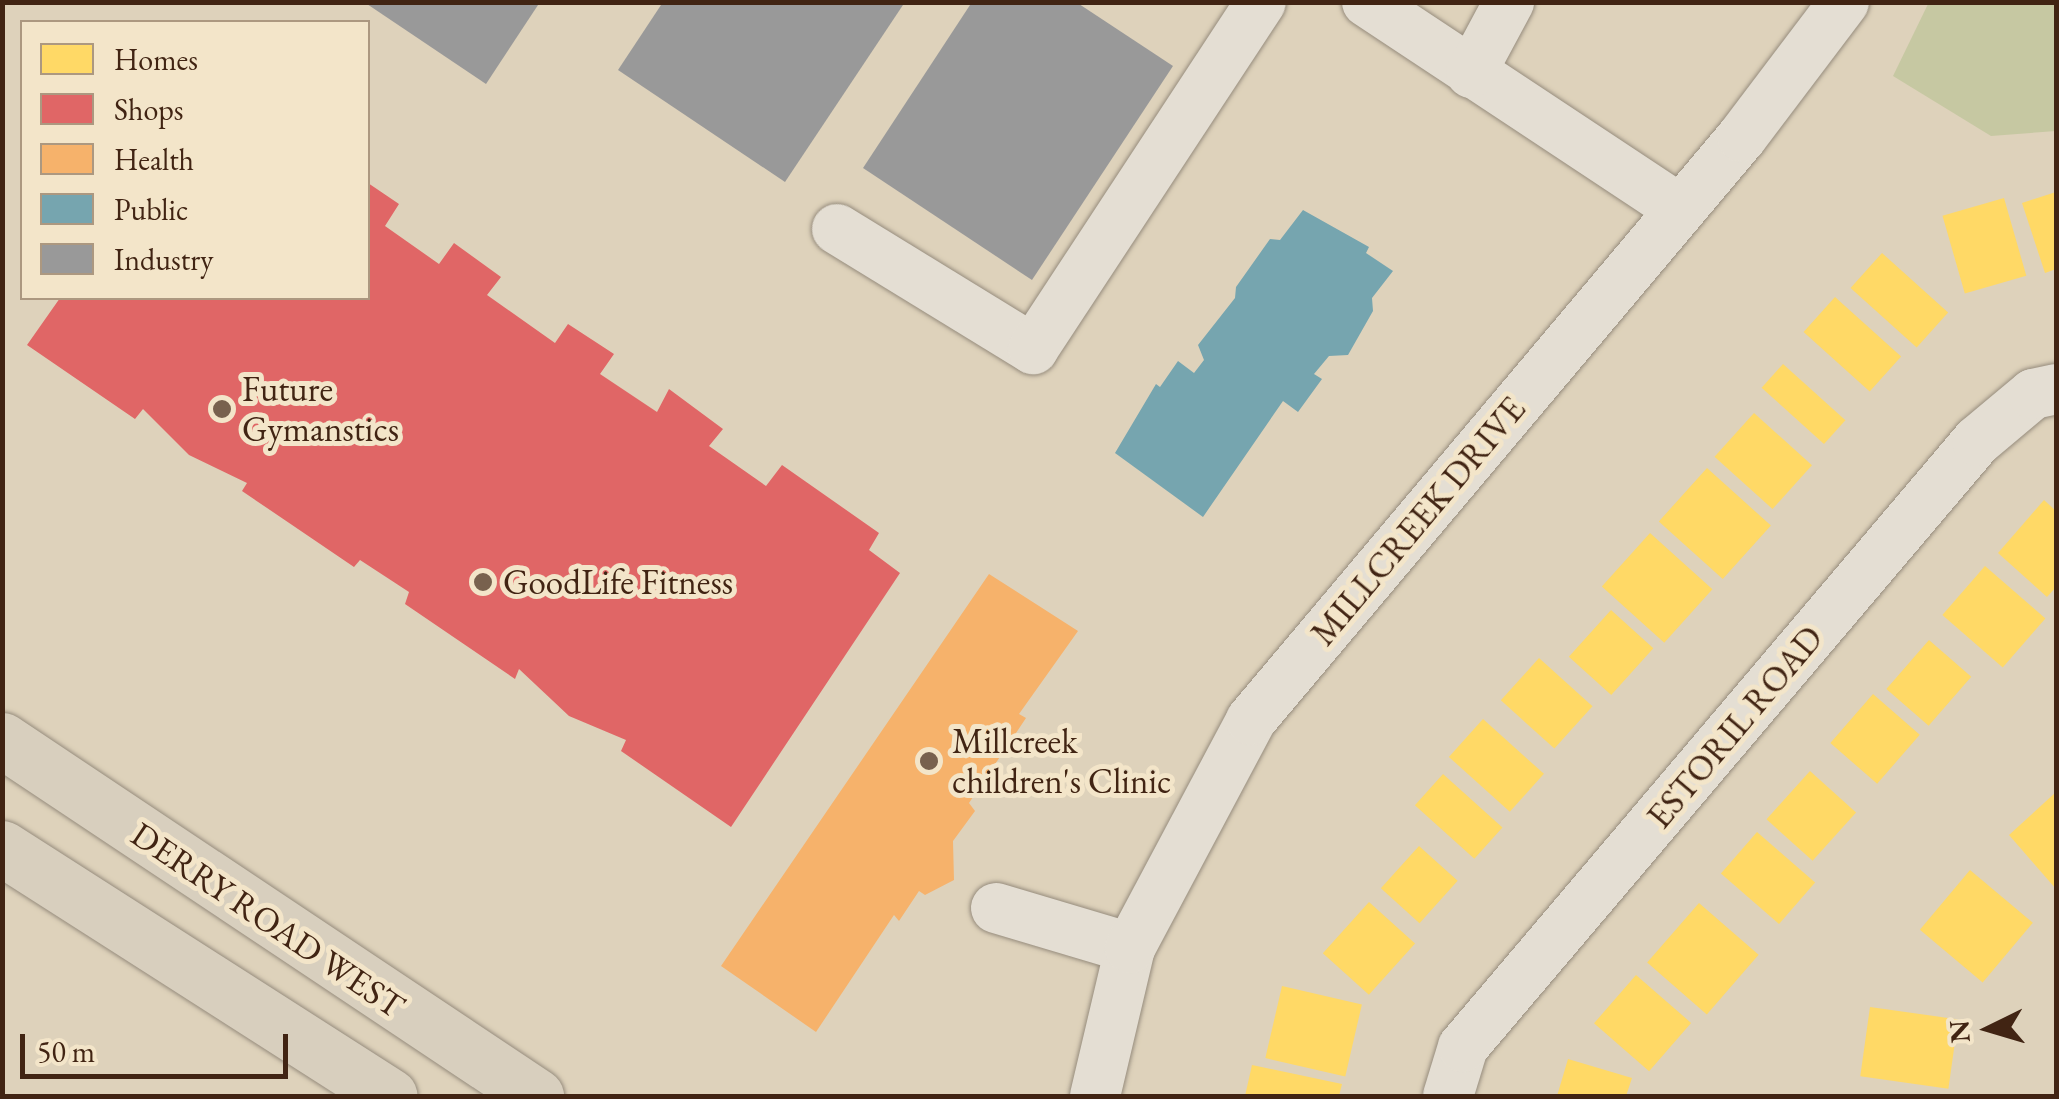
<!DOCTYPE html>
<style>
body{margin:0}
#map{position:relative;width:2059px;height:1099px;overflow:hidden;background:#ded2bb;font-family:"EB Garamond",serif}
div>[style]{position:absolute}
.green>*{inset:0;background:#c6c8a2}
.homes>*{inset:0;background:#ffd966;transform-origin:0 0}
.shops>*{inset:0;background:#e06666}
.health>*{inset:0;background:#f6b26b}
.public>*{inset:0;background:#76a5af}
.industry>*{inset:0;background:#999}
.roads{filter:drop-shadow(0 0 2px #968c7d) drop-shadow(0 0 2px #968c7d)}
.minor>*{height:50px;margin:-25px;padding:0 25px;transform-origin:25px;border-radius:25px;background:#e4ded3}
.major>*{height:55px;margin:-27.5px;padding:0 27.5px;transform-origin:27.5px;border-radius:27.5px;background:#d8cfbe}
.dots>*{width:28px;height:28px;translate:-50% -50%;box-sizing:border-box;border:5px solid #f3e5c9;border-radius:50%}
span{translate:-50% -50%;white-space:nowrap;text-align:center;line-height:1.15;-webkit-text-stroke:10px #f3e5c9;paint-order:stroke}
.poi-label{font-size:35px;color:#412413}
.left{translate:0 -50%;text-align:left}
.street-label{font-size:35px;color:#412413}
.frame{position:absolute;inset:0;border:5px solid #412413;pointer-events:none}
.legend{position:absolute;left:20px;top:20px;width:350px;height:280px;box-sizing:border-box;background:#f3e5c9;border:2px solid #ac9880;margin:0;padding:12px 18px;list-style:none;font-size:30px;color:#412413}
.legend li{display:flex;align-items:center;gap:20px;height:50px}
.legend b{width:50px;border:2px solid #ac9880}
.north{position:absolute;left:1939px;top:979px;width:100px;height:100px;-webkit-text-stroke:8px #f3e5c9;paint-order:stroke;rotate:265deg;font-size:28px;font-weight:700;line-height:40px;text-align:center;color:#412413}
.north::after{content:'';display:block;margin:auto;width:35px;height:45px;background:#412413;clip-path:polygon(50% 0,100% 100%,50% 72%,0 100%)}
.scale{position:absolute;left:20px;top:1034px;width:268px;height:45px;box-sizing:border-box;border:5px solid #412413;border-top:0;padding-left:12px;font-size:30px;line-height:35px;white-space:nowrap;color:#412413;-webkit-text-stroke:8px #f3e5c9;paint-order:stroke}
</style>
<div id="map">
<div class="green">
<i style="clip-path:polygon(1929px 2px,2056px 3px,2056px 131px,1991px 136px,1893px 76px)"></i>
</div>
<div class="homes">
<i style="clip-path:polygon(2056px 192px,2056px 269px,2045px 273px,2022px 203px)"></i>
<i style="left:2004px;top:198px;width:81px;height:64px;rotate:74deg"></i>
<i style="left:1882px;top:253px;width:89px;height:47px;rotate:42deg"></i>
<i style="left:1835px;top:297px;width:89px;height:47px;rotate:42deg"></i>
<i style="left:1783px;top:364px;width:84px;height:32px;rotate:42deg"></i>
<i style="left:1754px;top:413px;width:78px;height:59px;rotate:42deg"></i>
<i style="left:1707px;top:468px;width:86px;height:72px;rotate:42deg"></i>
<i style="clip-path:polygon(2044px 500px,2056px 511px,2056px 587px,2047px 597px,1998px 553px)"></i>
<i style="left:1650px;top:533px;width:84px;height:72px;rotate:42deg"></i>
<i style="left:1985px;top:566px;width:80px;height:65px;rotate:41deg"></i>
<i style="left:1611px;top:610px;width:57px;height:63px;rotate:42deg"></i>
<i style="left:1929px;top:640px;width:56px;height:65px;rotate:41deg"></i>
<i style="left:1539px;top:658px;width:72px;height:57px;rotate:42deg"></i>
<i style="left:1873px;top:694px;width:62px;height:65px;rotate:41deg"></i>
<i style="left:1483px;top:719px;width:82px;height:51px;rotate:42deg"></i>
<i style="left:1810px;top:771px;width:62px;height:65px;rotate:42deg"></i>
<i style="left:1443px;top:774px;width:80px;height:42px;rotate:42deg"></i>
<i style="clip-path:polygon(2056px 792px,2056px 889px,2009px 835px)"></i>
<i style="left:1757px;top:832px;width:77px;height:55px;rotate:41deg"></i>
<i style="left:1419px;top:846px;width:52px;height:57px;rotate:42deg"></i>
<i style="left:1970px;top:870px;width:82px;height:78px;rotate:40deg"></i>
<i style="left:1369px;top:902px;width:62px;height:69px;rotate:42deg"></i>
<i style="left:1699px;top:903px;width:79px;height:79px;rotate:41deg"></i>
<i style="left:1636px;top:975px;width:73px;height:64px;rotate:41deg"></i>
<i style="left:1282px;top:986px;width:82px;height:74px;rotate:13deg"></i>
<i style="left:1870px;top:1007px;width:89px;height:70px;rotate:8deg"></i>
<i style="clip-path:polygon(1568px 1059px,1632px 1078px,1626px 1096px,1557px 1096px)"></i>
<i style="clip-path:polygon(1252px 1065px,1342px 1084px,1339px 1096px,1245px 1096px)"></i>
</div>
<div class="shops">
<i style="clip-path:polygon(368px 183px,399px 204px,385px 226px,439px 264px,454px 243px,501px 277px,487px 295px,555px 343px,568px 324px,614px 354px,600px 374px,657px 412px,669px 389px,723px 429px,709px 446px,766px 486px,782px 465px,879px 533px,869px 550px,900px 573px,731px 827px,621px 751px,626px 740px,569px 716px,519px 669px,515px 679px,405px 604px,409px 592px,360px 560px,354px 567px,242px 491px,247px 483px,189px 455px,143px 409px,135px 419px,27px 345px,60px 298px,368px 298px)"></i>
</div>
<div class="health">
<i style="clip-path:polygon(989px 574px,1078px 631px,1019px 714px,1026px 718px,969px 803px,975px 811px,953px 841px,954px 880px,925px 895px,919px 891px,899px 921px,894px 915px,816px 1032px,721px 966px)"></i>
</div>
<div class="public">
<i style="clip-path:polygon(1303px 210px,1369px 247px,1366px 253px,1393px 271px,1372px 298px,1373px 311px,1348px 355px,1329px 356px,1314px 374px,1322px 379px,1298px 412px,1283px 401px,1203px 517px,1115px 453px,1156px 384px,1160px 387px,1178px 361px,1194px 373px,1204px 360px,1198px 345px,1235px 298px,1236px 287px,1270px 239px,1280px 240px)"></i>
</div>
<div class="industry">
<i style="clip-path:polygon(364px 2px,540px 2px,486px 84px)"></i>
<i style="clip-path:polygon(663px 2px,905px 2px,785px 182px,618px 70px)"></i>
<i style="clip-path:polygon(972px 2px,1076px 2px,1173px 66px,1032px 280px,863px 168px)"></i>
</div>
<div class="roads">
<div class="minor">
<i style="left:1367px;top:2px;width:375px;rotate:33.5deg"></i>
<i style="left:1471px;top:73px;width:81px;rotate:-61.8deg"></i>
<i style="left:837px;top:229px;width:230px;rotate:31.5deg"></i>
<i style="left:1033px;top:349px;width:415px;rotate:-56.7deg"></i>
<i style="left:996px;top:908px;width:140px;rotate:16.6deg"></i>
<i style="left:1095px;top:1096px;width:152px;rotate:-76.7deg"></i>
<i style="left:1130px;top:948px;width:258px;rotate:-62deg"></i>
<i style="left:1251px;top:720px;width:762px;rotate:-49.9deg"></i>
<i style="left:1742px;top:137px;width:169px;rotate:-52.9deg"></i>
<i style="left:1448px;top:1096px;width:51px;rotate:-73deg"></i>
<i style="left:1463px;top:1047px;width:795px;rotate:-49.7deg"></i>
<i style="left:1977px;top:441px;width:73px;rotate:-40deg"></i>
<i style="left:2033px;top:394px;width:24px;rotate:-12deg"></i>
</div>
<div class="major">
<i style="left:2px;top:740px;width:642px;rotate:33.69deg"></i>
<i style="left:2px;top:848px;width:460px;rotate:32.6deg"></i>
</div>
</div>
<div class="dots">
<i style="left:222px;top:409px;background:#78614e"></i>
<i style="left:483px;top:582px;background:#78614e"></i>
<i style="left:929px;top:761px;background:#78614e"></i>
</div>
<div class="poi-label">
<span class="left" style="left:242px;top:409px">Future<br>Gymanstics</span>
<span class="left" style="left:503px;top:582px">GoodLife Fitness</span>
<span class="left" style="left:952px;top:761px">Millcreek<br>children's Clinic</span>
</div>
<div class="street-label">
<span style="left:1418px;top:521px;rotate:-50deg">MILLCREEK DRIVE</span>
<span style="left:1735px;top:727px;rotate:-50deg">ESTORIL ROAD</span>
<span style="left:268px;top:920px;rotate:34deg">DERRY ROAD WEST</span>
</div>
<div class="frame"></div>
<ul class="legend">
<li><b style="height:28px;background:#ffd966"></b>Homes</li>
<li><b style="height:28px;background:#e06666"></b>Shops</li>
<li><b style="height:28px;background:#f6b26b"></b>Health</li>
<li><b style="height:28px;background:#76a5af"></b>Public</li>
<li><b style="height:28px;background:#999"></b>Industry</li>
</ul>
<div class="north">N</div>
<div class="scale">50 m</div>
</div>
